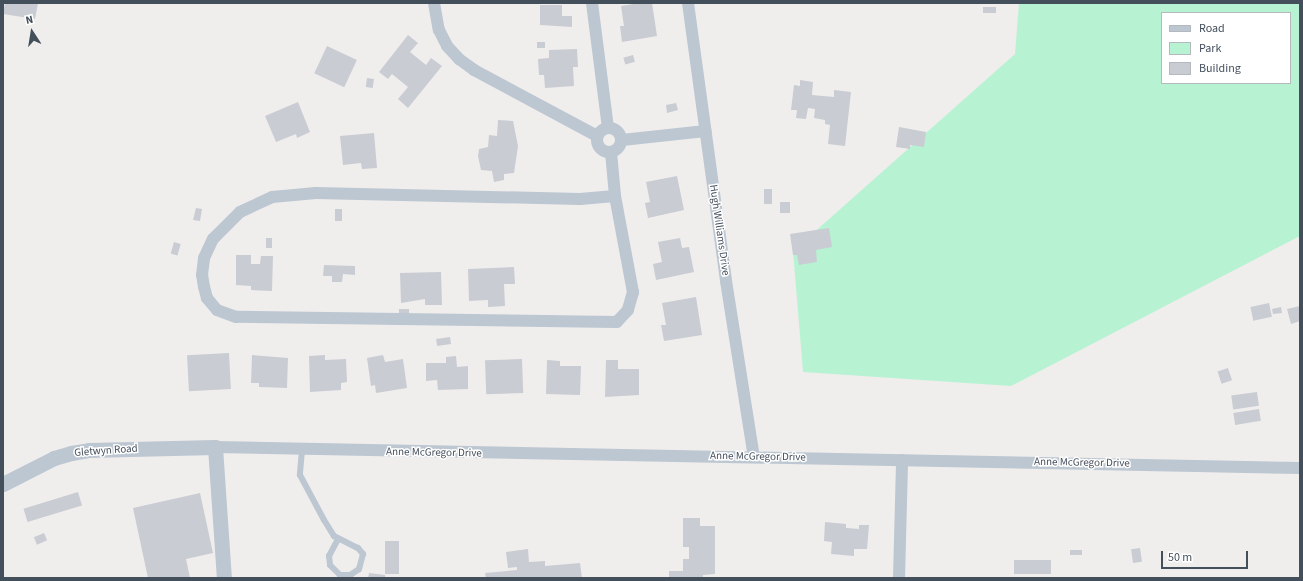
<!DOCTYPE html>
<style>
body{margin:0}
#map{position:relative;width:1303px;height:581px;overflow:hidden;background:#f0eded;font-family:"Source Sans 3",sans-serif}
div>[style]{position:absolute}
.green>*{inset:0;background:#b7f3d2}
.building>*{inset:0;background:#c9ccd3;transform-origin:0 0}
.service>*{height:6px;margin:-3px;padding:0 3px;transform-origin:3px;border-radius:3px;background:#bcc7d1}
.minor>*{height:12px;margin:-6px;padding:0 6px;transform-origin:6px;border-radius:6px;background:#bcc7d1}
.minor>.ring{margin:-6px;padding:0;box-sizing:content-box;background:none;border:12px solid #bcc7d1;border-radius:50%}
.tertiary>*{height:15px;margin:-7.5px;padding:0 7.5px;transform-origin:7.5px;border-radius:7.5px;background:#bcc7d1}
span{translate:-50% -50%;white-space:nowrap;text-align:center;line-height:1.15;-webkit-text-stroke:3px #fff;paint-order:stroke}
.street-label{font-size:11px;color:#444f5c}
.frame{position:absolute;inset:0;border:4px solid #444f5c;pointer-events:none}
.legend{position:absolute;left:1161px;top:12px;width:130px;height:72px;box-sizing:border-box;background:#fff;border:1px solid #b4b9be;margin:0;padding:5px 7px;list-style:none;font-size:12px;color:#444f5c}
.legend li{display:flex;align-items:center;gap:8px;height:20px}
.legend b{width:20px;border:1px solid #b4b9be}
.north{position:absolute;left:12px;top:12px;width:40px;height:40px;-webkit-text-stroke:3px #fff;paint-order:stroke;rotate:348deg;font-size:11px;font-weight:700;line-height:16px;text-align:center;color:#444f5c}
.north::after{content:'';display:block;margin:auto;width:14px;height:18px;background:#444f5c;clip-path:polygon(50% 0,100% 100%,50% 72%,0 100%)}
.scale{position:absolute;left:1161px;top:551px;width:87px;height:18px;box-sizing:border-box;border:2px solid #444f5c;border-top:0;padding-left:5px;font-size:12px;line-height:14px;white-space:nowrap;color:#444f5c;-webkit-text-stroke:3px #fff;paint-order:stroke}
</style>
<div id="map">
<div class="green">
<i style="clip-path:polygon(evenodd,1019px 3px,1300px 3px,1300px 236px,1011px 386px,803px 372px,793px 251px,1015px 54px,1019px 3px,1162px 13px,1290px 13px,1290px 83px,1162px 83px,1162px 13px)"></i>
</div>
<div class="building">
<i style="clip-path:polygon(5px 3px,38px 3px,35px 19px,3px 14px)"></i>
<i style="clip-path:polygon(640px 3px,652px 3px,657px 36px,622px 42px,620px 26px,624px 26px,621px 6px)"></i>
<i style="clip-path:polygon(540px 5px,562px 5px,562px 16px,572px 16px,572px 27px,540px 25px)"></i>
<i style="left:983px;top:7px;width:13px;height:6px"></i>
<i style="clip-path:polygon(408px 35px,418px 43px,410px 52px,426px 65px,431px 58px,442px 66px,408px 108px,398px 99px,408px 87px,392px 74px,388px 79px,379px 72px)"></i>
<i style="left:537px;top:42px;width:8px;height:6px"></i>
<i style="left:327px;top:46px;width:33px;height:30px;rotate:25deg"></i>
<i style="clip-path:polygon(577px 49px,578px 67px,573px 67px,574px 86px,545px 88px,544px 75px,539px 75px,538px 59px,549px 58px,549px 50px)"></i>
<i style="left:633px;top:55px;width:7px;height:10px;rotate:74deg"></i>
<i style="left:367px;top:78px;width:7px;height:9px;rotate:8deg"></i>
<i style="clip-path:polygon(800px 80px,813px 82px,812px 95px,834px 97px,834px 90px,851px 92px,845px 146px,828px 144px,830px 125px,825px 124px,825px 120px,814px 118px,815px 109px,808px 108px,806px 119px,796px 118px,797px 110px,791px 110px,794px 85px,800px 86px)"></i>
<i style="clip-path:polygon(298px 102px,310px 132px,297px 138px,296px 134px,276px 142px,265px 116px)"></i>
<i style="clip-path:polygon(676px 103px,678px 110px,667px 113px,666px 105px)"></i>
<i style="clip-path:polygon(498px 120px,513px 121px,518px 146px,514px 173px,504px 174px,504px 180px,494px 182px,492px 171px,481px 170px,478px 156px,479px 149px,488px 147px,489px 135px,497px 136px)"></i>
<i style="clip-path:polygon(899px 127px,926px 132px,924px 147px,910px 145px,910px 149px,896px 147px)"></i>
<i style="clip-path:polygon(374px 133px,377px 168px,362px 169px,361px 163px,343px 165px,340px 136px)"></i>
<i style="clip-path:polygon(677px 176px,684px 210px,648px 218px,645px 203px,650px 202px,646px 182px)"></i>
<i style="left:764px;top:189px;width:8px;height:15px"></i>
<i style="left:780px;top:202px;width:10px;height:11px"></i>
<i style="clip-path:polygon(196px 208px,202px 209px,200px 221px,193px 220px)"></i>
<i style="left:335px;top:209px;width:7px;height:12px"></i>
<i style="clip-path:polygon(829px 228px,832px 247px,816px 250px,817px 262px,799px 265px,797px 255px,793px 255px,790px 234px)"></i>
<i style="left:266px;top:238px;width:6px;height:10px"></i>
<i style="clip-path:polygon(680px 238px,682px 248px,689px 247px,694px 272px,656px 280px,653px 264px,662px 262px,658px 242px)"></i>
<i style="left:174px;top:242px;width:7px;height:12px;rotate:16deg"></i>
<i style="clip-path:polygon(236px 255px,251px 255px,251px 264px,260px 264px,261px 256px,273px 256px,272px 291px,251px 290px,251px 286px,236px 285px)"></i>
<i style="clip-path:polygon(324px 265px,355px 266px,355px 275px,343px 274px,342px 282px,332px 282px,332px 276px,323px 276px)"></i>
<i style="clip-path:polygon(514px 267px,515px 284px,504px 284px,505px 306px,488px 307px,488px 300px,469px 301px,468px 269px)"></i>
<i style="clip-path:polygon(441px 272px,442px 305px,425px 305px,425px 299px,401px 303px,400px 273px)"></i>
<i style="clip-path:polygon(696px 297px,702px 335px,664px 341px,661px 325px,666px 325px,662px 303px)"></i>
<i style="left:1269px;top:303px;width:14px;height:19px;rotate:78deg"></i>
<i style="clip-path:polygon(1300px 306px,1300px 321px,1291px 324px,1287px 309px)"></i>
<i style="clip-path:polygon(1281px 307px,1282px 313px,1273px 314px,1272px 309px)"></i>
<i style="left:399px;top:309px;width:10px;height:6px"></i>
<i style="left:450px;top:337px;width:7px;height:14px;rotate:82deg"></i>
<i style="left:229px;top:353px;width:36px;height:42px;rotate:87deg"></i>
<i style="clip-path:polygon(252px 355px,288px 358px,287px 388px,259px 387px,259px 383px,251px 383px)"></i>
<i style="clip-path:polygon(325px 355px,325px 360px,346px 359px,347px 382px,341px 383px,341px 390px,310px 392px,309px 356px)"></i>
<i style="clip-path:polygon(383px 355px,385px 362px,403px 359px,407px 388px,376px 393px,375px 385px,371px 386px,367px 358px)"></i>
<i style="clip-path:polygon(456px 356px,457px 367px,468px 366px,468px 389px,438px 390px,437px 380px,426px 381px,426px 363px,446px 363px,446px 357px)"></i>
<i style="left:522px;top:359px;width:34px;height:37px;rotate:88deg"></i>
<i style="clip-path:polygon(547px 360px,560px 361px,560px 366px,581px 366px,580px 395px,546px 394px)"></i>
<i style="clip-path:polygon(606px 360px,618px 360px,618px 369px,639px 369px,639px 395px,605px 397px)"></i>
<i style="left:1228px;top:368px;width:13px;height:11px;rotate:72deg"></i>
<i style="left:1257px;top:392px;width:14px;height:26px;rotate:82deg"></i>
<i style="left:1259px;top:409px;width:12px;height:26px;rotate:81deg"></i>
<i style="left:78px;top:492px;width:14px;height:57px;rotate:73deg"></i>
<i style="clip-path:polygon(200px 493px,213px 553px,186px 559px,190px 578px,148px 578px,133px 508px)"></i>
<i style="clip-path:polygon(683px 518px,700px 518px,700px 526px,715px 526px,715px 574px,703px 575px,703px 578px,669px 578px,669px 571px,683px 571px,683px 559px,689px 559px,689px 547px,683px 547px)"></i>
<i style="clip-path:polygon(825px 522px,846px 524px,846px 528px,859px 529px,859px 525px,869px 525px,867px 549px,854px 549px,854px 556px,831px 554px,832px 542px,824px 541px)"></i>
<i style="left:44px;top:533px;width:8px;height:11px;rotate:67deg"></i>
<i style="left:385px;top:541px;width:14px;height:33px"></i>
<i style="left:1140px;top:548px;width:14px;height:9px;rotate:82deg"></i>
<i style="clip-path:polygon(528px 549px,529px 562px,545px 561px,545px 566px,580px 563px,582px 578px,486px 578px,485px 573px,517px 570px,517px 567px,508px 568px,506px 552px)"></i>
<i style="left:1070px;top:550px;width:12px;height:5px"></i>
<i style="left:1014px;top:560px;width:37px;height:14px"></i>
<i style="clip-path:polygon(369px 573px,385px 575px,385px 578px,368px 578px)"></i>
</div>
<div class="service">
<i style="left:302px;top:450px;width:25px;rotate:95deg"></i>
<i style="left:300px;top:475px;width:51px;rotate:61.9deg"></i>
<i style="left:324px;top:520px;width:19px;rotate:58deg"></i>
<i style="left:334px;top:536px;width:27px;rotate:27deg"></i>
<i style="left:358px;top:548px;width:8px;rotate:50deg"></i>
<i style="left:363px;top:554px;width:16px;rotate:105deg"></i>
<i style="left:359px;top:569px;width:11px;rotate:146deg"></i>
<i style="left:350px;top:575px;width:10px;rotate:180deg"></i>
<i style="left:340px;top:575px;width:14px;rotate:-135deg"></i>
<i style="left:330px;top:565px;width:9px;rotate:-96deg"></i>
<i style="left:329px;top:556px;width:19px;rotate:-62deg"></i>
</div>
<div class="minor">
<i style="left:434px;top:3px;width:27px;rotate:80deg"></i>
<i style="left:439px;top:30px;width:18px;rotate:63deg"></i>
<i style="left:447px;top:46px;width:18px;rotate:47deg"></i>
<i style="left:459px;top:59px;width:19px;rotate:36deg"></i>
<i style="left:474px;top:70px;width:140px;rotate:28.2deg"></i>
<i style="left:592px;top:3px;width:126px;rotate:82.7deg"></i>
<i style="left:688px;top:3px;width:281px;rotate:82.2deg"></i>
<i style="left:726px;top:281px;width:178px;rotate:81deg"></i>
<i class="ring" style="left:597px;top:128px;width:12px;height:12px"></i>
<i style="left:622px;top:140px;width:84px;rotate:-6.1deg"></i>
<i style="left:611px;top:152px;width:44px;rotate:84.8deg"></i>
<i style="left:615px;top:196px;width:98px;rotate:79.4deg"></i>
<i style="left:633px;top:292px;width:19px;rotate:106deg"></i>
<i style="left:628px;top:310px;width:16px;rotate:133deg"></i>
<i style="left:617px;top:322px;width:381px;rotate:-179.2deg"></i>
<i style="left:236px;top:317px;width:20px;rotate:-160deg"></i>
<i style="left:217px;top:310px;width:16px;rotate:-130deg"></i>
<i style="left:207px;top:298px;width:11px;rotate:-105deg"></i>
<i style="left:204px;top:287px;width:12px;rotate:-99deg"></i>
<i style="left:202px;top:275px;width:17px;rotate:-83deg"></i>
<i style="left:204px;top:258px;width:21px;rotate:-65deg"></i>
<i style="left:213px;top:239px;width:38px;rotate:-45deg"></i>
<i style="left:240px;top:212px;width:35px;rotate:-25deg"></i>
<i style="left:272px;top:197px;width:44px;rotate:-5.2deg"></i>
<i style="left:316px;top:193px;width:264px;rotate:1.3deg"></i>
<i style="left:580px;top:199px;width:35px;rotate:-5deg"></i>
<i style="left:215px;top:447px;width:1085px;rotate:1.11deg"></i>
<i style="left:899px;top:578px;width:118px;rotate:-88.5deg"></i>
</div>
<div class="tertiary">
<i style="left:3px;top:484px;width:57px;rotate:-27deg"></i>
<i style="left:54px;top:458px;width:18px;rotate:-16deg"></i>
<i style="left:71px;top:453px;width:18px;rotate:-9deg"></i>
<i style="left:89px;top:450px;width:126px;rotate:-1.4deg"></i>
<i style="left:215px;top:447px;width:131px;rotate:86.1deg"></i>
</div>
<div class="street-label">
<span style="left:719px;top:230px;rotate:82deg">Hugh Williams Drive</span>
<span style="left:106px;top:451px;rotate:-4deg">Gletwyn Road</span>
<span style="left:434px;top:453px;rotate:1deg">Anne McGregor Drive</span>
<span style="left:758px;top:457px;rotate:1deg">Anne McGregor Drive</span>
<span style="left:1082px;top:463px;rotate:1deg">Anne McGregor Drive</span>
</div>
<div class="frame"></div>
<ul class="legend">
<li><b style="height:5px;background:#bcc7d1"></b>Road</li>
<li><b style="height:11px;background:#b7f3d2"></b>Park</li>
<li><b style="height:11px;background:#c9ccd3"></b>Building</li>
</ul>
<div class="north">N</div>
<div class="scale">50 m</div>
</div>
